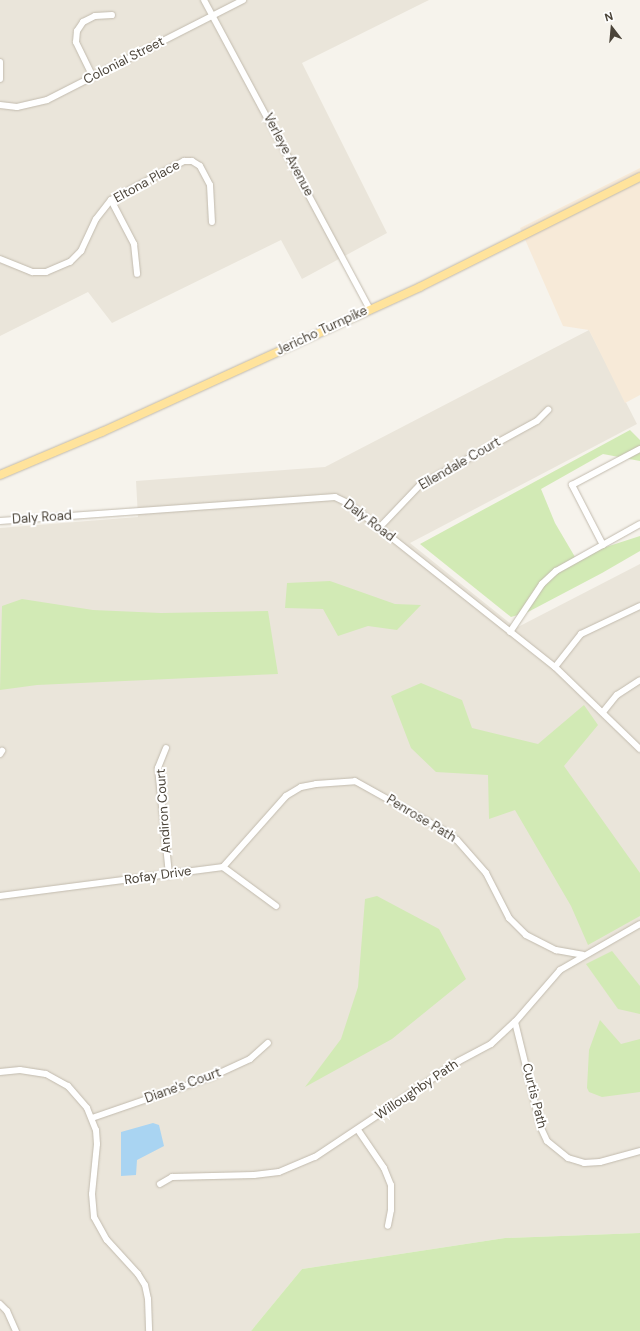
<!DOCTYPE html>
<style>
body{margin:0}
#map{position:relative;width:640px;height:1331px;overflow:hidden;background:#f6f3ec;font-family:"DM Sans",sans-serif}
div>[style]{position:absolute}
.residential>*{inset:0;background:#eae5da}
.commercial>*{inset:0;background:#f7ead8}
.green>*{inset:0;background:#d2eab5}
.water>*{inset:0;background:#a9d4f2}
.roads{filter:drop-shadow(0 0 1px #c2bbae) drop-shadow(0 0 1px #c2bbae)}
.minor>*{height:6px;margin:-3px;padding:0 3px;transform-origin:3px;border-radius:3px;background:#fff}
.major>*{height:8px;margin:-4px;padding:0 4px;transform-origin:4px;border-radius:4px;background:#ffe39c}
span{translate:-50% -50%;white-space:nowrap;text-align:center;line-height:1.15;-webkit-text-stroke:4px #fff;paint-order:stroke}
.street-label{font-size:13px;color:#4b4439}
.north{position:absolute;left:592px;top:8px;width:40px;height:40px;-webkit-text-stroke:3px #fff;paint-order:stroke;rotate:344deg;font-size:11px;font-weight:700;line-height:16px;text-align:center;color:#4b4439}
.north::after{content:'';display:block;margin:auto;width:14px;height:18px;background:#4b4439;clip-path:polygon(50% 0,100% 100%,50% 72%,0 100%)}
</style>
<div id="map">
<div class="residential">
<i style="clip-path:polygon(0 0,429px 0,302px 63px,387px 233px,302px 279px,281px 240px,112px 323px,88px 292px,0 336px)"></i>
<i style="clip-path:polygon(589px 330px,637px 424px,410px 543px,516px 628px,640px 564px,640px 1233px,505px 1238px,302px 1269px,251px 1331px,0 1331px,0 528px,138px 517px,136px 481px,325px 467px)"></i>
</div>
<div class="commercial">
<i style="clip-path:polygon(640px 168px,640px 395px,625px 403px,589px 330px,563px 326px,520px 228px)"></i>
</div>
<div class="green">
<i style="clip-path:polygon(630px 430px,640px 440px,640px 461px,603px 454px,541px 489px,555px 523px,575px 557px,640px 536px,640px 551px,602px 573px,528px 612px,511px 617px,420px 544px)"></i>
<i style="clip-path:polygon(330px 581px,395px 604px,421px 605px,397px 630px,368px 626px,338px 636px,323px 609px,285px 608px,287px 583px)"></i>
<i style="clip-path:polygon(22px 599px,93px 610px,161px 613px,268px 611px,278px 674px,37px 685px,0 690px,2px 606px)"></i>
<i style="clip-path:polygon(421px 683px,462px 700px,472px 728px,538px 744px,584px 705px,598px 725px,564px 766px,640px 873px,640px 916px,588px 945px,571px 906px,515px 810px,489px 819px,488px 775px,436px 772px,411px 748px,391px 696px)"></i>
<i style="clip-path:polygon(377px 896px,439px 929px,466px 979px,392px 1039px,305px 1087px,341px 1039px,358px 987px,365px 899px)"></i>
<i style="clip-path:polygon(612px 951px,640px 986px,640px 1014px,618px 1009px,586px 964px)"></i>
<i style="clip-path:polygon(600px 1020px,621px 1044px,640px 1039px,640px 1092px,602px 1097px,589px 1092px,587px 1088px,589px 1050px)"></i>
<i style="clip-path:polygon(640px 1233px,640px 1331px,251px 1331px,302px 1269px,505px 1238px)"></i>
</div>
<div class="water">
<i style="clip-path:polygon(153px 1123px,159px 1125px,164px 1146px,137px 1160px,136px 1175px,121px 1176px,121px 1132px)"></i>
</div>
<div class="roads">
<div class="minor">
<i style="left:204px;top:0;width:352px;rotate:61.8deg"></i>
<i style="left:0;top:62px;width:17px;rotate:90deg"></i>
<i style="left:93px;top:77px;width:39px;rotate:-116deg"></i>
<i style="left:76px;top:42px;width:11px;rotate:-85deg"></i>
<i style="left:77px;top:31px;width:11px;rotate:-56deg"></i>
<i style="left:83px;top:22px;width:13px;rotate:-27deg"></i>
<i style="left:95px;top:16px;width:17px;rotate:-3deg"></i>
<i style="left:0;top:105px;width:17px;rotate:7deg"></i>
<i style="left:17px;top:107px;width:31px;rotate:-13deg"></i>
<i style="left:47px;top:100px;width:220px;rotate:-27deg"></i>
<i style="left:111px;top:200px;width:50px;rotate:62.4deg"></i>
<i style="left:134px;top:244px;width:30px;rotate:84deg"></i>
<i style="left:0;top:259px;width:35px;rotate:22deg"></i>
<i style="left:33px;top:272px;width:13px"></i>
<i style="left:46px;top:272px;width:26px;rotate:-23deg"></i>
<i style="left:70px;top:262px;width:16px;rotate:-45deg"></i>
<i style="left:81px;top:251px;width:35px;rotate:-65deg"></i>
<i style="left:96px;top:219px;width:24px;rotate:-52deg"></i>
<i style="left:111px;top:200px;width:83px;rotate:-28.1deg"></i>
<i style="left:184px;top:161px;width:8px"></i>
<i style="left:192px;top:161px;width:9px;rotate:32deg"></i>
<i style="left:200px;top:166px;width:21px;rotate:62deg"></i>
<i style="left:210px;top:185px;width:37px;rotate:87deg"></i>
<i style="left:0;top:521px;width:336px;rotate:-4.1deg"></i>
<i style="left:335px;top:497px;width:14px;rotate:25deg"></i>
<i style="left:348px;top:503px;width:264px;rotate:38.4deg"></i>
<i style="left:555px;top:667px;width:118px;rotate:44deg"></i>
<i style="left:379px;top:528px;width:59px;rotate:-46.4deg"></i>
<i style="left:420px;top:485px;width:133px;rotate:-28.7deg"></i>
<i style="left:537px;top:421px;width:16px;rotate:-45deg"></i>
<i style="left:603px;top:545px;width:68px;rotate:-117.3deg"></i>
<i style="left:572px;top:485px;width:77px;rotate:-27.9deg"></i>
<i style="left:510px;top:632px;width:58px;rotate:-56.3deg"></i>
<i style="left:542px;top:584px;width:19px;rotate:-43deg"></i>
<i style="left:556px;top:571px;width:96px;rotate:-29.2deg"></i>
<i style="left:555px;top:667px;width:42px;rotate:-51.8deg"></i>
<i style="left:581px;top:634px;width:65px;rotate:-25.4deg"></i>
<i style="left:603px;top:712px;width:22px;rotate:-51deg"></i>
<i style="left:617px;top:695px;width:27px;rotate:-33deg"></i>
<i style="left:166px;top:748px;width:22px;rotate:112deg"></i>
<i style="left:158px;top:768px;width:108px;rotate:84.1deg"></i>
<i style="left:0;top:754px;width:4px;rotate:-56deg"></i>
<i style="left:223px;top:867px;width:66px;rotate:36.3deg"></i>
<i style="left:0;top:896px;width:225px;rotate:-7.4deg"></i>
<i style="left:223px;top:867px;width:95px;rotate:-48.4deg"></i>
<i style="left:286px;top:796px;width:17px;rotate:-31deg"></i>
<i style="left:301px;top:787px;width:15px;rotate:-11deg"></i>
<i style="left:316px;top:784px;width:39px;rotate:-4deg"></i>
<i style="left:355px;top:781px;width:103px;rotate:29.1deg"></i>
<i style="left:445px;top:831px;width:15px;rotate:37deg"></i>
<i style="left:457px;top:840px;width:44px;rotate:48.7deg"></i>
<i style="left:486px;top:873px;width:51px;rotate:62.9deg"></i>
<i style="left:509px;top:918px;width:24px;rotate:45deg"></i>
<i style="left:526px;top:935px;width:34px;rotate:27deg"></i>
<i style="left:556px;top:950px;width:27px;rotate:10deg"></i>
<i style="left:515px;top:1022px;width:109px;rotate:76.2deg"></i>
<i style="left:541px;top:1128px;width:14px;rotate:65deg"></i>
<i style="left:547px;top:1141px;width:27px;rotate:39deg"></i>
<i style="left:568px;top:1158px;width:17px;rotate:17deg"></i>
<i style="left:584px;top:1163px;width:16px;rotate:-4deg"></i>
<i style="left:600px;top:1162px;width:41px;rotate:-15.4deg"></i>
<i style="left:0;top:1072px;width:20px;rotate:-6deg"></i>
<i style="left:20px;top:1070px;width:26px;rotate:9deg"></i>
<i style="left:46px;top:1074px;width:25px;rotate:29deg"></i>
<i style="left:68px;top:1086px;width:29px;rotate:49deg"></i>
<i style="left:87px;top:1108px;width:24px;rotate:68deg"></i>
<i style="left:96px;top:1130px;width:14px;rotate:86deg"></i>
<i style="left:97px;top:1144px;width:50px;rotate:95.7deg"></i>
<i style="left:92px;top:1194px;width:23px;rotate:85deg"></i>
<i style="left:94px;top:1217px;width:26px;rotate:61deg"></i>
<i style="left:107px;top:1240px;width:46px;rotate:47.6deg"></i>
<i style="left:138px;top:1274px;width:13px;rotate:58deg"></i>
<i style="left:145px;top:1285px;width:14px;rotate:78deg"></i>
<i style="left:148px;top:1299px;width:32px;rotate:88deg"></i>
<i style="left:92px;top:1118px;width:126px;rotate:-19deg"></i>
<i style="left:211px;top:1077px;width:43px;rotate:-24.8deg"></i>
<i style="left:250px;top:1059px;width:24px;rotate:-42deg"></i>
<i style="left:358px;top:1130px;width:46px;rotate:55.6deg"></i>
<i style="left:384px;top:1168px;width:18px;rotate:68deg"></i>
<i style="left:391px;top:1185px;width:25px;rotate:90deg"></i>
<i style="left:391px;top:1210px;width:16px;rotate:101deg"></i>
<i style="left:160px;top:1184px;width:14px;rotate:-30deg"></i>
<i style="left:172px;top:1177px;width:82px;rotate:-1.4deg"></i>
<i style="left:254px;top:1175px;width:25px;rotate:-7deg"></i>
<i style="left:279px;top:1172px;width:39px;rotate:-23deg"></i>
<i style="left:315px;top:1157px;width:173px;rotate:-33.7deg"></i>
<i style="left:459px;top:1061px;width:36px;rotate:-28deg"></i>
<i style="left:491px;top:1044px;width:33px;rotate:-43deg"></i>
<i style="left:515px;top:1022px;width:69px;rotate:-49.1deg"></i>
<i style="left:560px;top:970px;width:92px;rotate:-29.9deg"></i>
<i style="left:0;top:1304px;width:10px;rotate:45deg"></i>
<i style="left:7px;top:1311px;width:22px;rotate:66deg"></i>
</div>
<div class="major">
<i style="left:0;top:475px;width:111px;rotate:-22.9deg"></i>
<i style="left:102px;top:432px;width:349px;rotate:-24.5deg"></i>
<i style="left:420px;top:287px;width:246px;rotate:-26.6deg"></i>
</div>
</div>
<div class="street-label">
<span style="left:124px;top:61px;rotate:-27deg">Colonial Street</span>
<span style="left:288px;top:155px;rotate:62deg">Verleye Avenue</span>
<span style="left:147px;top:182px;rotate:-29deg">Eltona Place</span>
<span style="left:322px;top:331px;rotate:-25deg">Jericho Turnpike</span>
<span style="left:460px;top:464px;rotate:-30deg">Ellendale Court</span>
<span style="left:42px;top:518px;rotate:-4deg">Daly Road</span>
<span style="left:369px;top:521px;rotate:37deg">Daly Road</span>
<span style="left:164px;top:811px;rotate:-94deg">Andiron Court</span>
<span style="left:421px;top:819px;rotate:31deg">Penrose Path</span>
<span style="left:158px;top:876px;rotate:-8deg">Rofay Drive</span>
<span style="left:183px;top:1086px;rotate:-20deg">Diane's Court</span>
<span style="left:417px;top:1090px;rotate:-34deg">Willoughby Path</span>
<span style="left:534px;top:1096px;rotate:76deg">Curtis Path</span>
</div>
<div class="north">N</div>
</div>
